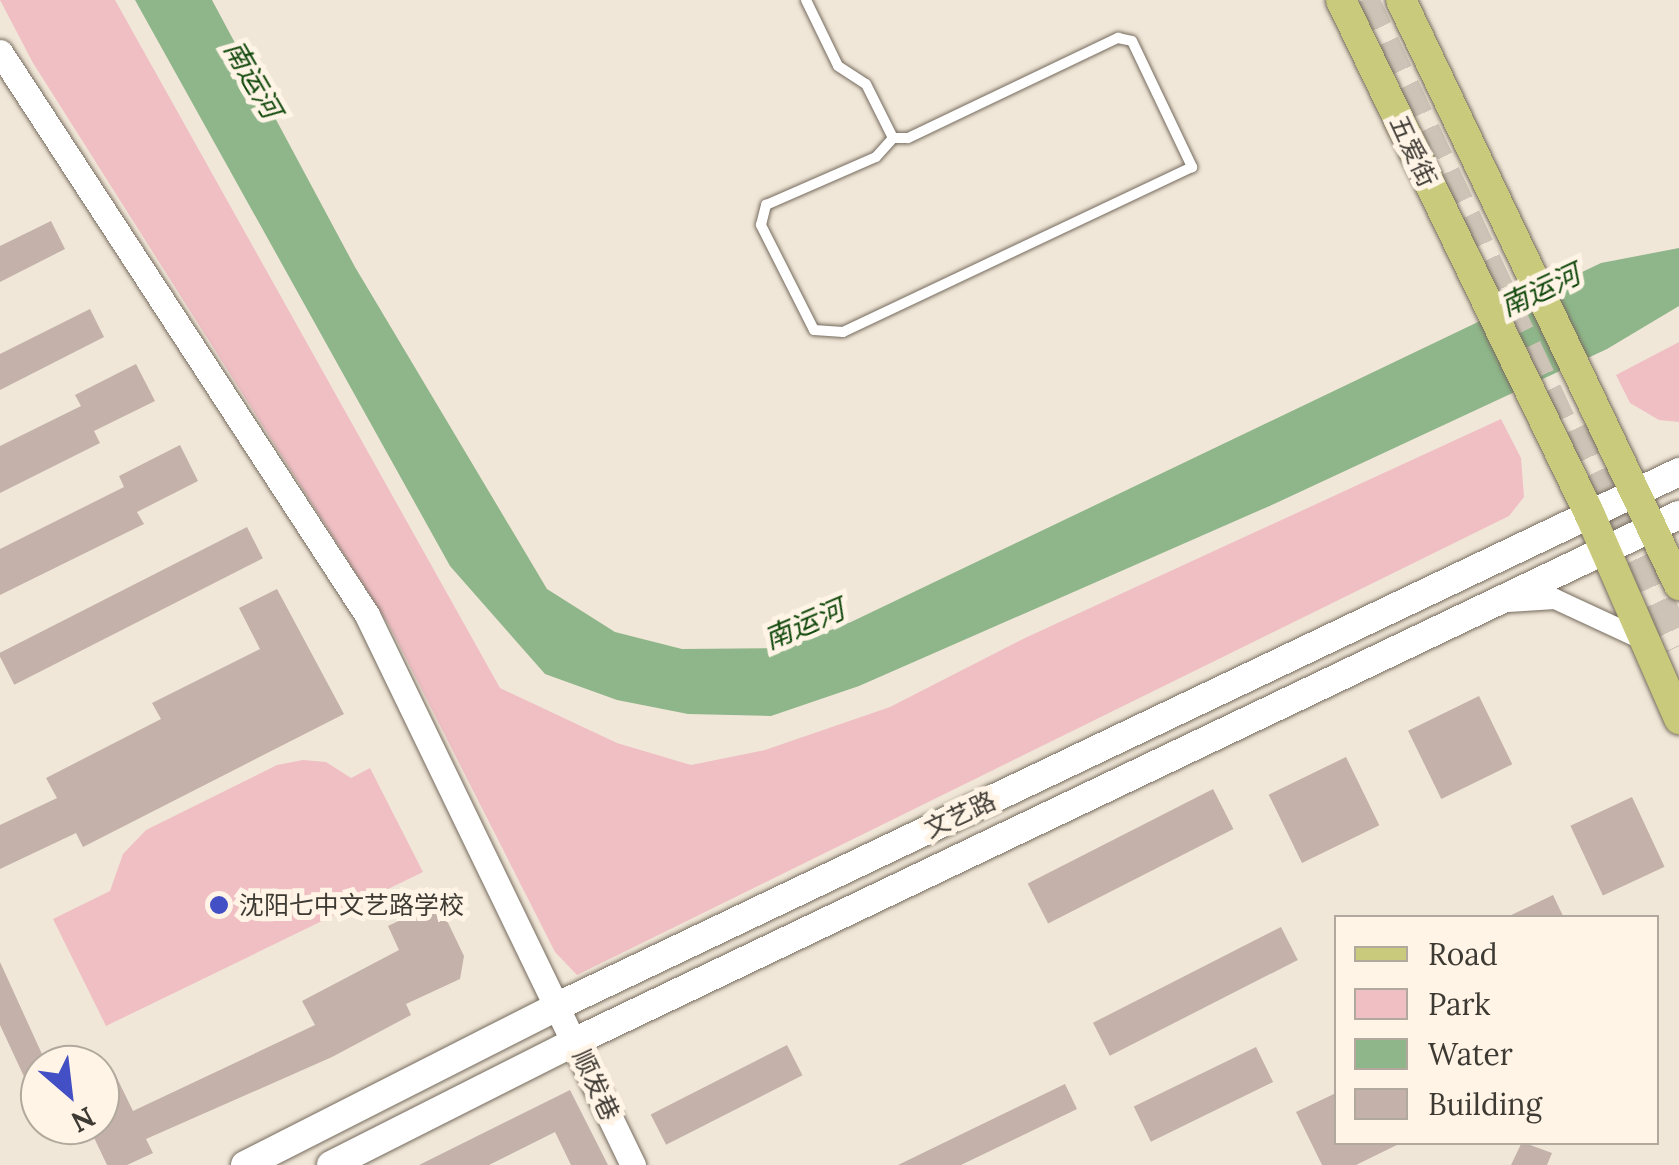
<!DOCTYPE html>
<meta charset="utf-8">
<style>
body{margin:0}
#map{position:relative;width:1679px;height:1165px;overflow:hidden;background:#f1e7d8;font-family:Lora,"Noto Sans SC",serif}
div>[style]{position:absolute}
.green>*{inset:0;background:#efbfc4}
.water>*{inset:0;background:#8fb68a}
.building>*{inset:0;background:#c3b1aa;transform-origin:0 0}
.trunk-tunnel>*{height:32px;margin-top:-16px;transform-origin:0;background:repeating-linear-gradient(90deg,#cdc4b7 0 32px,transparent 0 48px)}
.roads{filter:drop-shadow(0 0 2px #756b5e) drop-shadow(0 0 2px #756b5e)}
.service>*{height:10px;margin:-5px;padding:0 5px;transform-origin:5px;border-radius:5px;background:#fff}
.minor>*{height:20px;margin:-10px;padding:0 10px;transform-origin:10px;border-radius:10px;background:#fff}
.tertiary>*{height:25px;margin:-12.5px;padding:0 12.5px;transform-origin:12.5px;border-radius:12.5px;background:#fff}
.secondary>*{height:28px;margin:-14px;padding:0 14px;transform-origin:14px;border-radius:14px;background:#fff}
.primary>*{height:30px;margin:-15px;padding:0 15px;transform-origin:15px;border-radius:15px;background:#caca7c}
.dots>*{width:28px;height:28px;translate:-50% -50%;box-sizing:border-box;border:5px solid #fff4e5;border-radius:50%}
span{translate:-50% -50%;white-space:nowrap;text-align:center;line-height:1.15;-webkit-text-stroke:10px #fff4e5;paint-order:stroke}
.street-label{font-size:25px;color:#3d3933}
.poi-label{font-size:25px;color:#3d3933}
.left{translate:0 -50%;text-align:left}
.water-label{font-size:28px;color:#12490d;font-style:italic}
.legend{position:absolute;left:1334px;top:915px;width:325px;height:230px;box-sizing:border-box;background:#fff4e5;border:2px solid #b1a99e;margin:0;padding:12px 18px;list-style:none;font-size:30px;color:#3d3933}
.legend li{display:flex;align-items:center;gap:20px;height:50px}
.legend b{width:50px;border:2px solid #b1a99e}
.north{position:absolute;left:20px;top:1045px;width:100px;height:100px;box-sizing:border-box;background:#fff4e5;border:2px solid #b1a99e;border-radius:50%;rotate:152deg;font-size:28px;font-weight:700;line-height:40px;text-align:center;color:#3d3933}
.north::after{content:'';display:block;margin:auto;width:35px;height:45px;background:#434fc4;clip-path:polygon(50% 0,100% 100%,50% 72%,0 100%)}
</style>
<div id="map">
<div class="green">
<i style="clip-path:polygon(0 0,115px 0,500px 688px,617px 743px,691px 765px,765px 750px,890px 707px,1025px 638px,1501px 419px,1521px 458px,1524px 497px,1509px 516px,577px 975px,555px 952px,389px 625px,33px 63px)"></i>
<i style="clip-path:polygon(1679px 342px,1679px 422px,1659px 420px,1630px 403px,1616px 375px)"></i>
<i style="clip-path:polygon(303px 760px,326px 762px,351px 778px,370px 768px,423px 872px,106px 1026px,53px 919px,110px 891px,123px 854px,146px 830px,277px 765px)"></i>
</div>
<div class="water">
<i style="clip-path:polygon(135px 0,212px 0,355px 267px,547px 589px,615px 632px,682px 649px,785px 648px,851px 622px,1601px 263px,1679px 248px,1679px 306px,1607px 349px,1274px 504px,859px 686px,771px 716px,688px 714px,617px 700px,545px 674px,450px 566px)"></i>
</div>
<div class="building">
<i style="clip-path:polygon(51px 221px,65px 249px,0 282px,0 246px)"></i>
<i style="clip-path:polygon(90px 309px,104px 337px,0 390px,0 354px)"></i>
<i style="clip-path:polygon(136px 364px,155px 401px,94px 431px,100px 443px,0 493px,0 446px,81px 406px,75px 395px)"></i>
<i style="clip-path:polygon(180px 445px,198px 481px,137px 512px,144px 524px,0 595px,0 549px,124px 487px,119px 476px)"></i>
<i style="left:247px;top:527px;width:35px;height:279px;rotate:63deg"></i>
<i style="clip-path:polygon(277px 589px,344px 714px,83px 847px,76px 833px,0 869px,0 825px,57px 798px,46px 778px,161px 719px,152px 703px,260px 649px,239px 608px)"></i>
<i style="left:1479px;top:696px;width:76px;height:79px;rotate:64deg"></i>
<i style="left:1346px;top:757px;width:76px;height:86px;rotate:64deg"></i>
<i style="left:1213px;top:789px;width:45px;height:208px;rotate:63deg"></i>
<i style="left:1632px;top:797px;width:77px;height:68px;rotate:65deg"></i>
<i style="clip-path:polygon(1553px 895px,1564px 918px,1505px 918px)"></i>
<i style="clip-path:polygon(438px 902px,464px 956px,460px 979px,406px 1004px,411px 1015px,332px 1057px,146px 1139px,153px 1153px,127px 1165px,107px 1165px,88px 1125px,100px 1125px,100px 1082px,115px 1074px,133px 1111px,315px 1025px,302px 1001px,399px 950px,388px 926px)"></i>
<i style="left:1281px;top:927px;width:37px;height:211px;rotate:63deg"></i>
<i style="clip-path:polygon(0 962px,47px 1065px,40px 1065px,40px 1111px,0 1025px)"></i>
<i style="left:787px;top:1045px;width:34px;height:153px;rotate:63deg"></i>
<i style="left:1256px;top:1047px;width:39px;height:136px;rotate:64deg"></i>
<i style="clip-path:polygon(1065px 1084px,1077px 1109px,961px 1165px,898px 1165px)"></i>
<i style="clip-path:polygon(570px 1090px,608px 1165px,571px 1165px,555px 1132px,489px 1165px,419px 1165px)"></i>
<i style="clip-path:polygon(1336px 1093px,1336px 1142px,1403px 1142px,1356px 1165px,1322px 1165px,1296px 1112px)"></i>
<i style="clip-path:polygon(1522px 1142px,1552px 1153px,1547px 1165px,1511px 1165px)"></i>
</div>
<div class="trunk-tunnel">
<i style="left:1363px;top:0;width:506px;rotate:64.96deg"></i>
<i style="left:1579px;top:427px;width:241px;rotate:65.5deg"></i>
</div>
<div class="roads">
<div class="service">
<i style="left:806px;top:0;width:73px;rotate:64.1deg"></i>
<i style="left:838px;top:66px;width:33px;rotate:33deg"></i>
<i style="left:866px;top:84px;width:60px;rotate:63.4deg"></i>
<i style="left:1118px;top:38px;width:14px;rotate:12deg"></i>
<i style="left:1132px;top:41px;width:140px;rotate:64.5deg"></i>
<i style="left:1192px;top:167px;width:386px;rotate:154.7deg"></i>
<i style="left:843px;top:332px;width:29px;rotate:-176deg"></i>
<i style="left:814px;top:330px;width:118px;rotate:-116.8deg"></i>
<i style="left:761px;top:225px;width:21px;rotate:-76deg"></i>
<i style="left:766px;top:205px;width:120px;rotate:-23.6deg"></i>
<i style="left:876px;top:157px;width:25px;rotate:-48deg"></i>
<i style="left:893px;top:138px;width:15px"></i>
<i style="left:908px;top:138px;width:233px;rotate:-25.5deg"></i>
</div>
<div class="minor">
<i style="left:1508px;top:602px;width:47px;rotate:-3.7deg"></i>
<i style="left:1555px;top:599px;width:95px;rotate:24.9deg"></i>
</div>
<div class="tertiary">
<i style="left:0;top:52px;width:672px;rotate:56.9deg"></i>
<i style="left:367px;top:615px;width:611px;rotate:64.19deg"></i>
</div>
<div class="secondary">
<i style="left:245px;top:1165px;width:351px;rotate:-26.9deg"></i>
<i style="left:558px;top:1006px;width:1242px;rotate:-25.47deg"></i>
<i style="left:331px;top:1165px;width:275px;rotate:-26.8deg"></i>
<i style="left:576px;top:1041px;width:1222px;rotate:-25.5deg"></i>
</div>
<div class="primary">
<i style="left:1341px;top:0;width:572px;rotate:64.2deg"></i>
<i style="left:1590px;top:515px;width:223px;rotate:66.4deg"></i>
<i style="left:1401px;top:0;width:648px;rotate:64.58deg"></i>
</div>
</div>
<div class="dots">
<i style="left:219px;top:905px;background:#434fc4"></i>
</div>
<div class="street-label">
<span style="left:1413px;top:151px;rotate:65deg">五爱街</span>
<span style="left:960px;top:815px;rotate:-25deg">文艺路</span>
<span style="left:596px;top:1085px;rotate:65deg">顺发巷</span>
</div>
<div class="poi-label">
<span class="left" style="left:239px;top:905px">沈阳七中文艺路学校</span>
</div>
<div class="water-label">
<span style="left:253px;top:79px;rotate:60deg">南运河</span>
<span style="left:1540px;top:290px;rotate:-25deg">南运河</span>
<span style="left:804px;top:624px;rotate:-23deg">南运河</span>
</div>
<ul class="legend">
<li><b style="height:12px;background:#caca7c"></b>Road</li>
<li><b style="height:28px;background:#efbfc4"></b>Park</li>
<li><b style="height:28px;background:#8fb68a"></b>Water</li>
<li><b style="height:28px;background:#c3b1aa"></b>Building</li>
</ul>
<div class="north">N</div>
</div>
